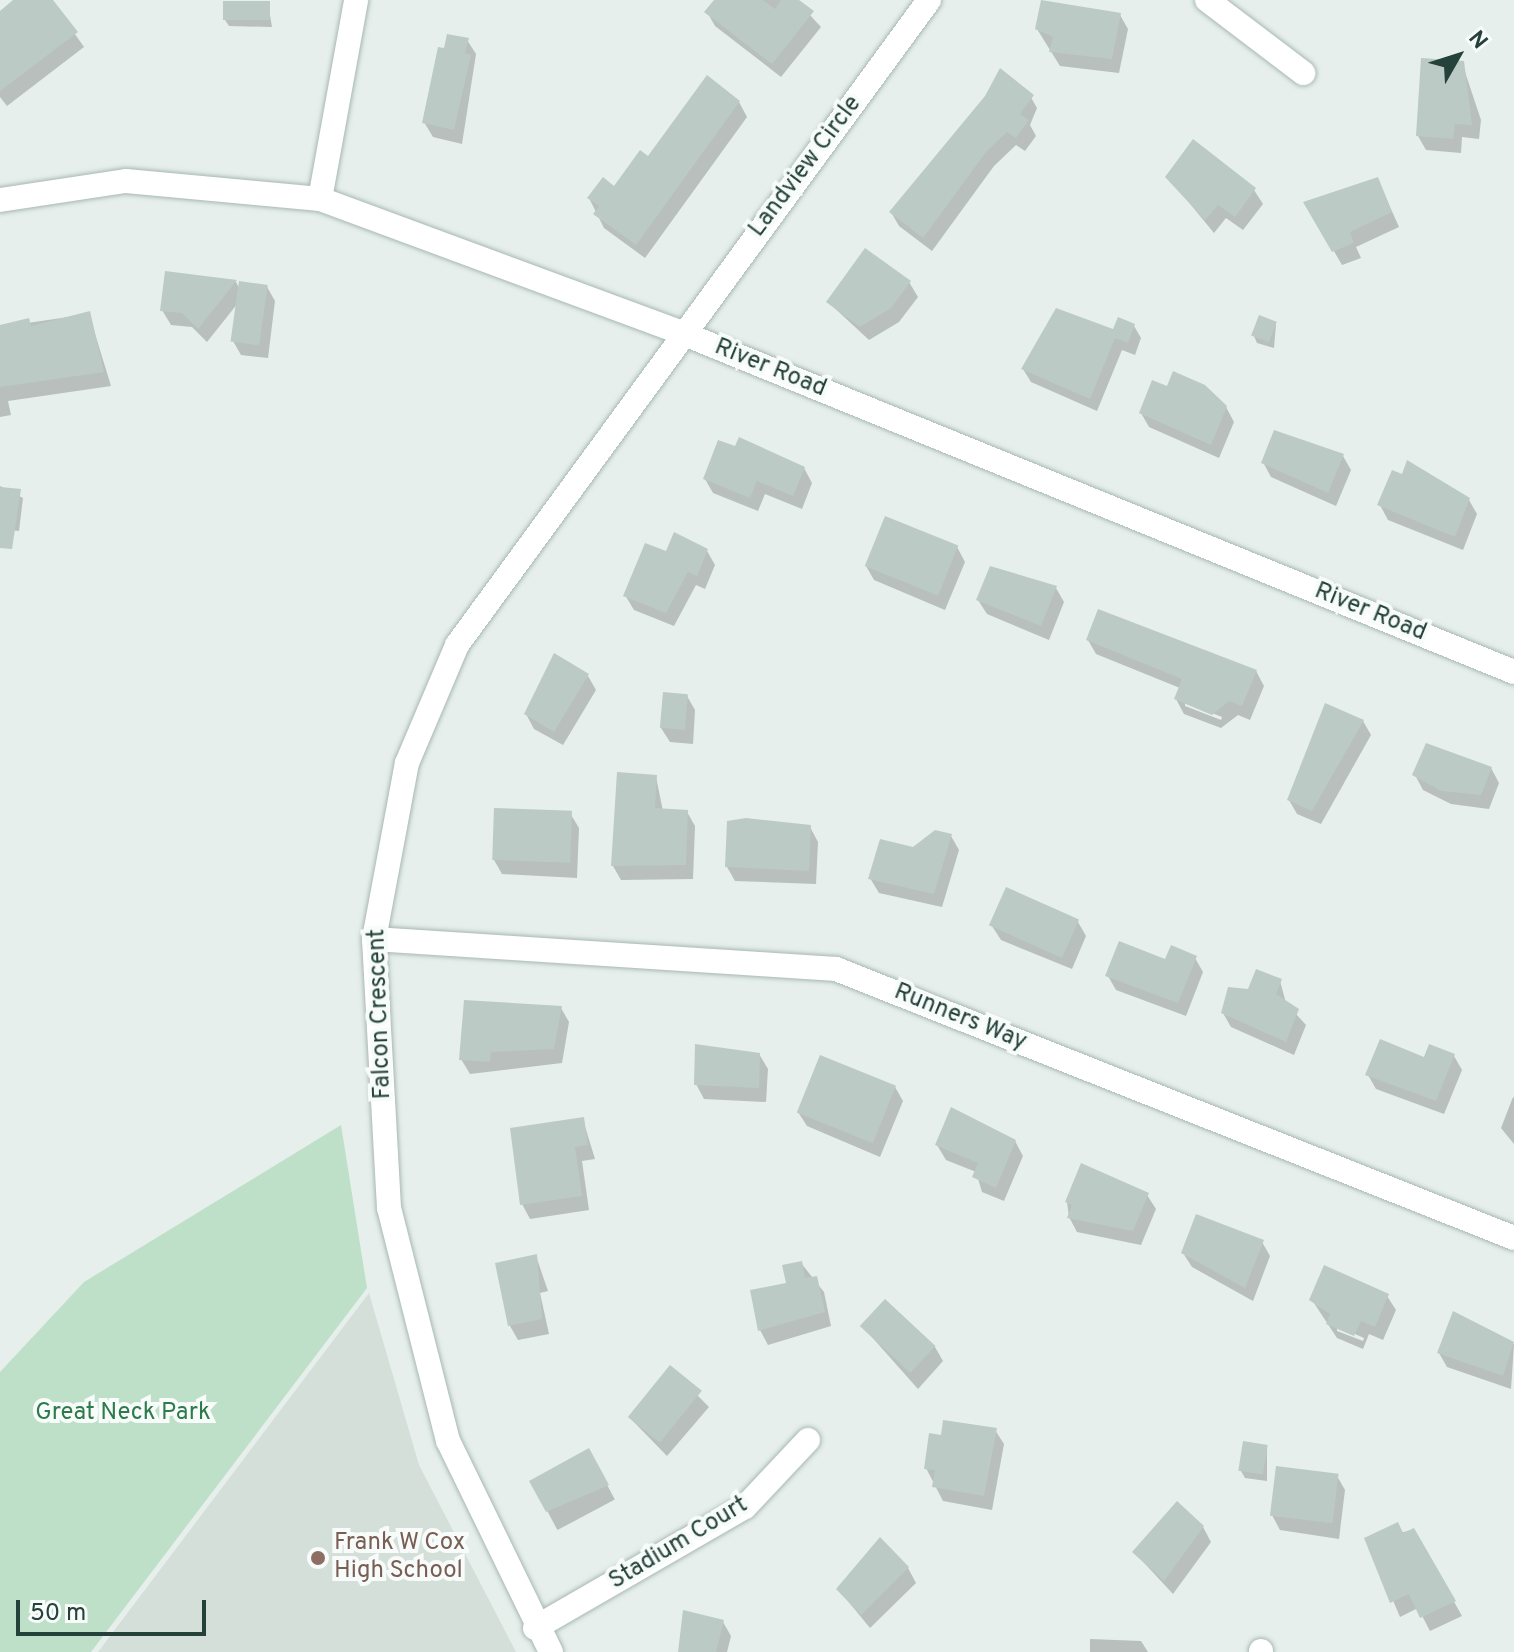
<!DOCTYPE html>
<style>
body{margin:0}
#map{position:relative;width:1514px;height:1652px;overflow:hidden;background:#e6efeb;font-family:Overpass,sans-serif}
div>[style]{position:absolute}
.built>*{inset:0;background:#d4dfda}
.green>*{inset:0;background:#bfe0c8}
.shadow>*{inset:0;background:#0003;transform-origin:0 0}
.building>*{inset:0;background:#bbcac4;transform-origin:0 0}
.roads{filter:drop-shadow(0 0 2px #a8b8b2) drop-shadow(0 0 2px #a8b8b2)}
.street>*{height:24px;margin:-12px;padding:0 12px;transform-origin:12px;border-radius:12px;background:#fff}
.dots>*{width:22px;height:22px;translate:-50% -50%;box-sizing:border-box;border:4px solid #f7fbf9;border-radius:50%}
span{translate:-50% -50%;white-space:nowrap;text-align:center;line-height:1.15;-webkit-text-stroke:8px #f7fbf9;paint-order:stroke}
.street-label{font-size:24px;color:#24423a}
.park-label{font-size:24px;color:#2d7a4b}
.education-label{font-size:24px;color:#785e54}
.left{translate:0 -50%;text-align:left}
.north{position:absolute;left:1418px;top:16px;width:80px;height:80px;-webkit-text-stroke:6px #f7fbf9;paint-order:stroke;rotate:51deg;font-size:22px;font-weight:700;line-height:32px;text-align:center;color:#24423a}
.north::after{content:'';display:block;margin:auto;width:28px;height:36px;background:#24423a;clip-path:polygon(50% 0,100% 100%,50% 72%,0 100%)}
.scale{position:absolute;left:16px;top:1600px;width:190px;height:36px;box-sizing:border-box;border:4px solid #24423a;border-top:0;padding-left:10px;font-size:24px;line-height:28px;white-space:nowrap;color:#24423a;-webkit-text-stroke:6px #f7fbf9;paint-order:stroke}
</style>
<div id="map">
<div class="built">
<i style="clip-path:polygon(369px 1293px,419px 1465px,516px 1652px,98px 1652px)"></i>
</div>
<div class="green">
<i style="clip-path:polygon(341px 1125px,367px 1288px,91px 1652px,0 1652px,0 1372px,84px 1282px)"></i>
</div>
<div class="shadow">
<i style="clip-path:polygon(17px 0,51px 0,84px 47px,7px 106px,0 97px,0 15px)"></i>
<i style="clip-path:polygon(715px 0,796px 0,821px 27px,781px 77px,715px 26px,707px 12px)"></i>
<i style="clip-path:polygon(268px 3px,272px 27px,229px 26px,225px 20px)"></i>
<i style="clip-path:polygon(1120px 15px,1128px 29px,1119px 73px,1060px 66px,1037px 29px)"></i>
<i style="clip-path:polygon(467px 40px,476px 54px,462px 144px,433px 137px,424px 122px)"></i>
<i style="clip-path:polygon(1462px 63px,1481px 120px,1479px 139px,1462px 137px,1461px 153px,1426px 150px,1418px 136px)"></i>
<i style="clip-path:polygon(1029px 94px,1037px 108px,1030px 125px,1036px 136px,1025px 151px,1016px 145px,994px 166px,932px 251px,899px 226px,891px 212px)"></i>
<i style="clip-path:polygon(739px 102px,747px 117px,645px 258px,604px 228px,589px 198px,615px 188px)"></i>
<i style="clip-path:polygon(1168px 177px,1254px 190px,1263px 204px,1243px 230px,1226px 218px,1214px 233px)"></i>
<i style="clip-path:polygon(1378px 180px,1399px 227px,1356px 247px,1361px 258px,1342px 265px,1306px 203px)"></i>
<i style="clip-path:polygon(167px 274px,236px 282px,240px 290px,267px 287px,275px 301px,268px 358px,241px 355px,233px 341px,238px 303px,207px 342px,192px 327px,171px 325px,162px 310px)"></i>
<i style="clip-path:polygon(909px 282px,918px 297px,899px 322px,869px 340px,828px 302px)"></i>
<i style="clip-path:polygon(89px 314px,111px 386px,8px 401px,11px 415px,0 417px,0 327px)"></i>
<i style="clip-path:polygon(1276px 324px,1274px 348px,1257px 343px,1254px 336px)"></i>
<i style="clip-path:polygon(1134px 326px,1141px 338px,1135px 355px,1122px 350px,1097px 411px,1031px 382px,1023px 369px)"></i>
<i style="clip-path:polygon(1226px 407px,1234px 422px,1219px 458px,1149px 427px,1141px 413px)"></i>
<i style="clip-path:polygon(1343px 456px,1351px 470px,1336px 506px,1271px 477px,1263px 462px)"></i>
<i style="clip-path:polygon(804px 468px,812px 483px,802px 509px,765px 494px,758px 511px,713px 493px,705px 479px)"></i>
<i style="clip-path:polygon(0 486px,23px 498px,19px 531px,0 529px)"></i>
<i style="clip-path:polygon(1469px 500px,1477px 514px,1463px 550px,1388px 520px,1380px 505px)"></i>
<i style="clip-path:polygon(957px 547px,965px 562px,945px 610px,874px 580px,866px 566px)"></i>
<i style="clip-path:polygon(707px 551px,715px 565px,705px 589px,696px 585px,674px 626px,634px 610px,625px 595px,667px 554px)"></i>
<i style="clip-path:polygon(1056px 588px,1064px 602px,1049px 640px,987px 614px,978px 600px)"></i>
<i style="clip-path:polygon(evenodd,1088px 640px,1256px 671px,1264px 686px,1250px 720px,1238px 715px,1221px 728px,1184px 714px,1176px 699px,1180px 688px,1096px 654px,1088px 640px,1185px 702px,1222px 717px,1221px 720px,1185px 706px,1185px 702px)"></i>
<i style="clip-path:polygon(588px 676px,596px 690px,563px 745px,534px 729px,526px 714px)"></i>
<i style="clip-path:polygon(687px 696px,695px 710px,693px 744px,670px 742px,661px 728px)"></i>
<i style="clip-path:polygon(1363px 721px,1371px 735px,1321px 824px,1297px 814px,1289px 800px)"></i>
<i style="clip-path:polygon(1491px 768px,1499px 783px,1489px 809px,1451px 804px,1423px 790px,1415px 775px)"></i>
<i style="clip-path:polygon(656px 777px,663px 811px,687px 812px,695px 826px,693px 879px,621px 880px,613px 866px)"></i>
<i style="clip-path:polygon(570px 813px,579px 828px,577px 878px,502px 874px,494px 860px)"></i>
<i style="clip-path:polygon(810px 827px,818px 842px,816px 884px,735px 881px,727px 867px)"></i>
<i style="clip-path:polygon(951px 836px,959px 850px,942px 907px,879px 893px,870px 878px)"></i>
<i style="clip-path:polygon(1078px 922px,1086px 936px,1072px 969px,1001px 940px,992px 926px)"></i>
<i style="clip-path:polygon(1195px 958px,1203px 972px,1186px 1016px,1116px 990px,1108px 976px)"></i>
<i style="clip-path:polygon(1280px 981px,1286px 1003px,1306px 1025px,1294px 1055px,1231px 1027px,1223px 1013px)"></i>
<i style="clip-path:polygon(561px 1008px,569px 1022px,562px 1063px,470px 1074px,461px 1059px)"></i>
<i style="clip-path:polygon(759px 1054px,768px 1069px,766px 1102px,704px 1099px,696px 1084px)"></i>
<i style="clip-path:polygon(1454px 1056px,1462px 1070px,1444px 1114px,1376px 1089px,1368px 1075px)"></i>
<i style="clip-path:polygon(895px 1087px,903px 1101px,880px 1157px,807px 1126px,798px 1112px)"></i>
<i style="clip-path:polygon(1513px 1097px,1514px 1098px,1514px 1144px,1501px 1128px)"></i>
<i style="clip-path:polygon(583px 1120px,595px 1159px,582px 1161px,589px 1210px,530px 1219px,522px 1204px)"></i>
<i style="clip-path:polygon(1015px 1141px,1023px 1156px,1004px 1201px,982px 1192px,976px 1172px,946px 1160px,937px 1145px)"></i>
<i style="clip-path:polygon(1147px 1195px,1156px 1209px,1141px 1245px,1077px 1232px,1069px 1217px,1067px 1202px)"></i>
<i style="clip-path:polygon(1262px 1242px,1270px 1256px,1253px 1301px,1192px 1267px,1183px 1253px)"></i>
<i style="clip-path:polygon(536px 1256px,548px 1291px,540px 1293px,549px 1334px,518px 1340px,510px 1326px)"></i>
<i style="clip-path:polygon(801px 1263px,824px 1292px,831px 1326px,768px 1345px,760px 1330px)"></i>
<i style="clip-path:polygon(evenodd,1387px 1296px,1396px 1310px,1383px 1340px,1369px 1334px,1363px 1349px,1337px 1338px,1312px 1300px,1387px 1296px,1337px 1326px,1364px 1338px,1363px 1341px,1337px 1331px,1337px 1326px)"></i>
<i style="clip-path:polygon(1454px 1314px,1514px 1344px,1511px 1389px,1447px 1367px,1439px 1353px)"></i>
<i style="clip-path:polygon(863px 1327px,935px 1347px,943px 1361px,918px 1389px)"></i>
<i style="clip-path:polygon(670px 1368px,709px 1407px,667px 1456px,629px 1417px)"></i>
<i style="clip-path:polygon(995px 1430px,1004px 1444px,992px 1510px,943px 1501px,926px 1468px)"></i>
<i style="clip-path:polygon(1267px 1447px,1267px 1481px,1245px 1478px,1241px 1471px)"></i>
<i style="left:589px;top:1451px;width:55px;height:65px;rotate:62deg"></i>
<i style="clip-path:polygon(1337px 1476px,1345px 1490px,1339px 1539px,1280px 1530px,1272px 1515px)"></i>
<i style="clip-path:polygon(1203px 1527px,1211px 1542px,1173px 1594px,1134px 1552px)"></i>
<i style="clip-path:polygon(1414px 1530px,1462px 1616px,1430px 1631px,1418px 1608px,1400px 1617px,1367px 1539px)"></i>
<i style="clip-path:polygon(908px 1568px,916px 1583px,870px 1628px,838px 1589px)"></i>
<i style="clip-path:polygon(685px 1612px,723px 1622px,731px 1636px,727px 1652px,680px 1652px)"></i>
<i style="clip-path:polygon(1090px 1639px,1141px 1641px,1148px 1652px,1090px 1652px)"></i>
</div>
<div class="building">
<i style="clip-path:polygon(13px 0,53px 0,78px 32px,0 91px,0 11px)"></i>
<i style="clip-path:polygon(714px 0,763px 0,775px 9px,781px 0,799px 0,814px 11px,772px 64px,704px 12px)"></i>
<i style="clip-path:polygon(1041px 0,1121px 13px,1112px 59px,1049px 52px,1053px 37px,1035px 29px)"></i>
<i style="left:223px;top:1px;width:47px;height:19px"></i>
<i style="clip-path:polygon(447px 34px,469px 38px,465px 53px,471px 55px,454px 130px,422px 123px,438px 47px,444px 48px)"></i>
<i style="clip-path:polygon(1421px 58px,1464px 61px,1472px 125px,1455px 124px,1453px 139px,1416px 136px)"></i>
<i style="clip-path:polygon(1000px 68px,1034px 95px,1020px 114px,1029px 120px,1016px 138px,1007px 132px,986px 152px,923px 238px,889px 212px,985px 96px)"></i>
<i style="clip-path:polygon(707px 75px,740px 101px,636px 245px,593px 214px,599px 206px,587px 198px,603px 177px,614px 186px,640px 150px,648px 156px)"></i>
<i style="clip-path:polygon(1193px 139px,1256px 188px,1235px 217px,1218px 205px,1205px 220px,1165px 177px)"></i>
<i style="clip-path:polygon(1378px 177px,1392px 212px,1350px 232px,1354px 243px,1332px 252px,1303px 202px)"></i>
<i style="clip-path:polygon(865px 248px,911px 281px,891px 308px,860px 327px,826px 302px)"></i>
<i style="clip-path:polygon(165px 271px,237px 280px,198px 329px,182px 313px,160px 311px)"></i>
<i style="left:239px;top:281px;width:29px;height:61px;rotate:8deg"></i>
<i style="clip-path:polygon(1056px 308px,1113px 329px,1118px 317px,1135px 324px,1128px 343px,1115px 338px,1090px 399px,1021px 369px)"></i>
<i style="clip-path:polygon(90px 311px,104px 372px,0 387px,0 325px,29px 318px,31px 326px)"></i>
<i style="left:1259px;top:315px;width:19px;height:22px;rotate:21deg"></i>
<i style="clip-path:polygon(1173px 371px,1205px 385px,1227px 406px,1211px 445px,1139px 413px,1152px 380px,1167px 386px)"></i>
<i style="clip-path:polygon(1274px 430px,1344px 454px,1328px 493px,1261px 463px)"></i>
<i style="clip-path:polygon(739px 437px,805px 467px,793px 496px,757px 481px,750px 498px,703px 479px,718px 440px,735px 446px)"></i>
<i style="clip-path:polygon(1407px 460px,1470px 498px,1455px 537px,1377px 505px,1392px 470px,1402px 474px)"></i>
<i style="clip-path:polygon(0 487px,21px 489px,12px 549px,0 548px)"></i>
<i style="left:885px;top:516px;width:79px;height:54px;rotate:22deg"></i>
<i style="clip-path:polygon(674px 532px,708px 549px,697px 576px,688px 572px,666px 613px,623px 596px,645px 543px,666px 551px)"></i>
<i style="clip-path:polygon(990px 566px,1057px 586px,1041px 626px,976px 600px)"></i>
<i style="clip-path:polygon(1098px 609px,1257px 670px,1242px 706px,1229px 701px,1212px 715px,1174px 699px,1182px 679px,1086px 640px)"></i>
<i style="clip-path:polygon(554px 653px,589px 674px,554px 732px,524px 714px)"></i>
<i style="left:663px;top:692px;width:25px;height:36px;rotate:5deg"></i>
<i style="clip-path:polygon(1325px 703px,1364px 720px,1312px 811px,1287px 800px)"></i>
<i style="clip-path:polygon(1426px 743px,1492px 767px,1481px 795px,1441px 791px,1412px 775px)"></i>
<i style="clip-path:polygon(617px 772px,657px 775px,655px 808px,688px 810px,686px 865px,611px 866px)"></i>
<i style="left:494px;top:808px;width:78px;height:52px;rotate:2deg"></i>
<i style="clip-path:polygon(746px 818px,811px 825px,809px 871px,725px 867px,727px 821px)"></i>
<i style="clip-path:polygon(935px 830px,952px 834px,934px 894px,868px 879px,880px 839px,913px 847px)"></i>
<i style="left:1006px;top:887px;width:80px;height:42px;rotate:24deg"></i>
<i style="clip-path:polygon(1119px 941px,1165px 959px,1171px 945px,1197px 956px,1178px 1003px,1105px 976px)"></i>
<i style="clip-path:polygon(1256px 969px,1282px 979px,1276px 994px,1299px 1009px,1286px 1042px,1221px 1013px,1228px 987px,1248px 989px)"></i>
<i style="clip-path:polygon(464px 1000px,562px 1006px,554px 1049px,491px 1052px,490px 1062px,459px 1060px)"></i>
<i style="clip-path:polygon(1380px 1039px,1424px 1057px,1429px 1044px,1455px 1054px,1436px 1101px,1365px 1075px)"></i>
<i style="clip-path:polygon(695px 1044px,760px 1053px,759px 1088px,694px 1085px)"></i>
<i style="left:820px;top:1055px;width:82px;height:62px;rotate:22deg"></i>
<i style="clip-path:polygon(951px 1107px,1016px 1140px,996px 1188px,972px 1177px,978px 1163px,935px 1145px)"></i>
<i style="clip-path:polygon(584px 1117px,588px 1145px,575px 1147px,582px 1196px,520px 1205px,510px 1128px)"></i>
<i style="clip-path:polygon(1081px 1163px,1149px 1193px,1133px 1231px,1067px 1218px,1072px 1205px,1065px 1202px)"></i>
<i style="clip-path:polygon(1196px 1214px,1264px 1240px,1245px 1288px,1181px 1253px)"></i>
<i style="clip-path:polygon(537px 1254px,542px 1319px,508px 1326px,495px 1263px)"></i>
<i style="clip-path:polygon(802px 1261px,805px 1278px,817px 1276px,825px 1312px,758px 1331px,750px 1290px,786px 1283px,782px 1265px)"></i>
<i style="clip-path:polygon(1324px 1265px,1389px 1294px,1375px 1327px,1361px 1321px,1354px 1336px,1326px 1324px,1330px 1314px,1309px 1300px)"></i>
<i style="left:885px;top:1299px;width:69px;height:37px;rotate:43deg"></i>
<i style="clip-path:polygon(1453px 1311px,1514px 1342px,1503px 1376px,1437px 1353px)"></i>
<i style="left:670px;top:1365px;width:41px;height:67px;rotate:39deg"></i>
<i style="clip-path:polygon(943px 1420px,997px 1428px,984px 1496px,932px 1487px,935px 1470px,924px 1469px,929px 1433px,941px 1435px)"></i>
<i style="left:1243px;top:1441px;width:25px;height:30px;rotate:9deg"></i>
<i style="clip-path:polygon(589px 1448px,609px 1485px,546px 1512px,529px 1481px)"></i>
<i style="left:1276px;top:1466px;width:63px;height:50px;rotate:7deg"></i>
<i style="clip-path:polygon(1177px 1501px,1204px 1526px,1164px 1581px,1132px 1552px)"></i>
<i style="clip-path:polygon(1398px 1522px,1403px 1533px,1414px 1528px,1456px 1601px,1420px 1618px,1409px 1594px,1390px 1603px,1364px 1538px)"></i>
<i style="clip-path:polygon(880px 1537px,909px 1567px,861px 1615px,836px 1589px)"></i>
<i style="clip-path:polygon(683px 1610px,724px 1620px,716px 1652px,678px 1652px)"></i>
</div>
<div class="roads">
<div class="street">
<i style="left:1207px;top:0;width:121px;rotate:37.2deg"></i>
<i style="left:320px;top:199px;width:202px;rotate:-79.7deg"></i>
<i style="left:0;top:200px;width:127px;rotate:-8.6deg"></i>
<i style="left:126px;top:181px;width:195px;rotate:5.3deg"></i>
<i style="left:320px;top:199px;width:386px;rotate:20.3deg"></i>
<i style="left:682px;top:333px;width:898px;rotate:22.17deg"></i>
<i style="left:374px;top:939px;width:463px;rotate:3.7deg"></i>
<i style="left:836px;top:969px;width:729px;rotate:21.64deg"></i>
<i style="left:535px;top:1628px;width:242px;rotate:-30deg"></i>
<i style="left:745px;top:1507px;width:92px;rotate:-46.8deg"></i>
<i style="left:551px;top:1652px;width:235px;rotate:-116deg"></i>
<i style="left:448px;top:1441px;width:240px;rotate:-104.2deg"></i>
<i style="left:389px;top:1208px;width:269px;rotate:-93.2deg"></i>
<i style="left:374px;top:939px;width:179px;rotate:-79.4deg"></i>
<i style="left:407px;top:763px;width:128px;rotate:-67deg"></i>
<i style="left:457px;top:645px;width:799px;rotate:-53.8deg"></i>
<i style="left:1261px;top:1652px;width:1px;rotate:-90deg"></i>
</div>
</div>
<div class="dots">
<i style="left:318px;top:1558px;background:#8d6e63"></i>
</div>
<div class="street-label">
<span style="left:806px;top:167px;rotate:-53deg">Landview Circle</span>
<span style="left:770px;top:369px;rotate:22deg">River Road</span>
<span style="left:1370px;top:613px;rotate:22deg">River Road</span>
<span style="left:381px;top:1014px;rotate:-92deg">Falcon Crescent</span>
<span style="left:960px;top:1018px;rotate:22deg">Runners Way</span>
<span style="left:679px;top:1544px;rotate:-31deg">Stadium Court</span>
</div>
<div class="park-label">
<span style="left:123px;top:1414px">Great Neck Park</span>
</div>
<div class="education-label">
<span class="left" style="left:334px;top:1558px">Frank W Cox<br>High School</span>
</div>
<div class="north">N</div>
<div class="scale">50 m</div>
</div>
